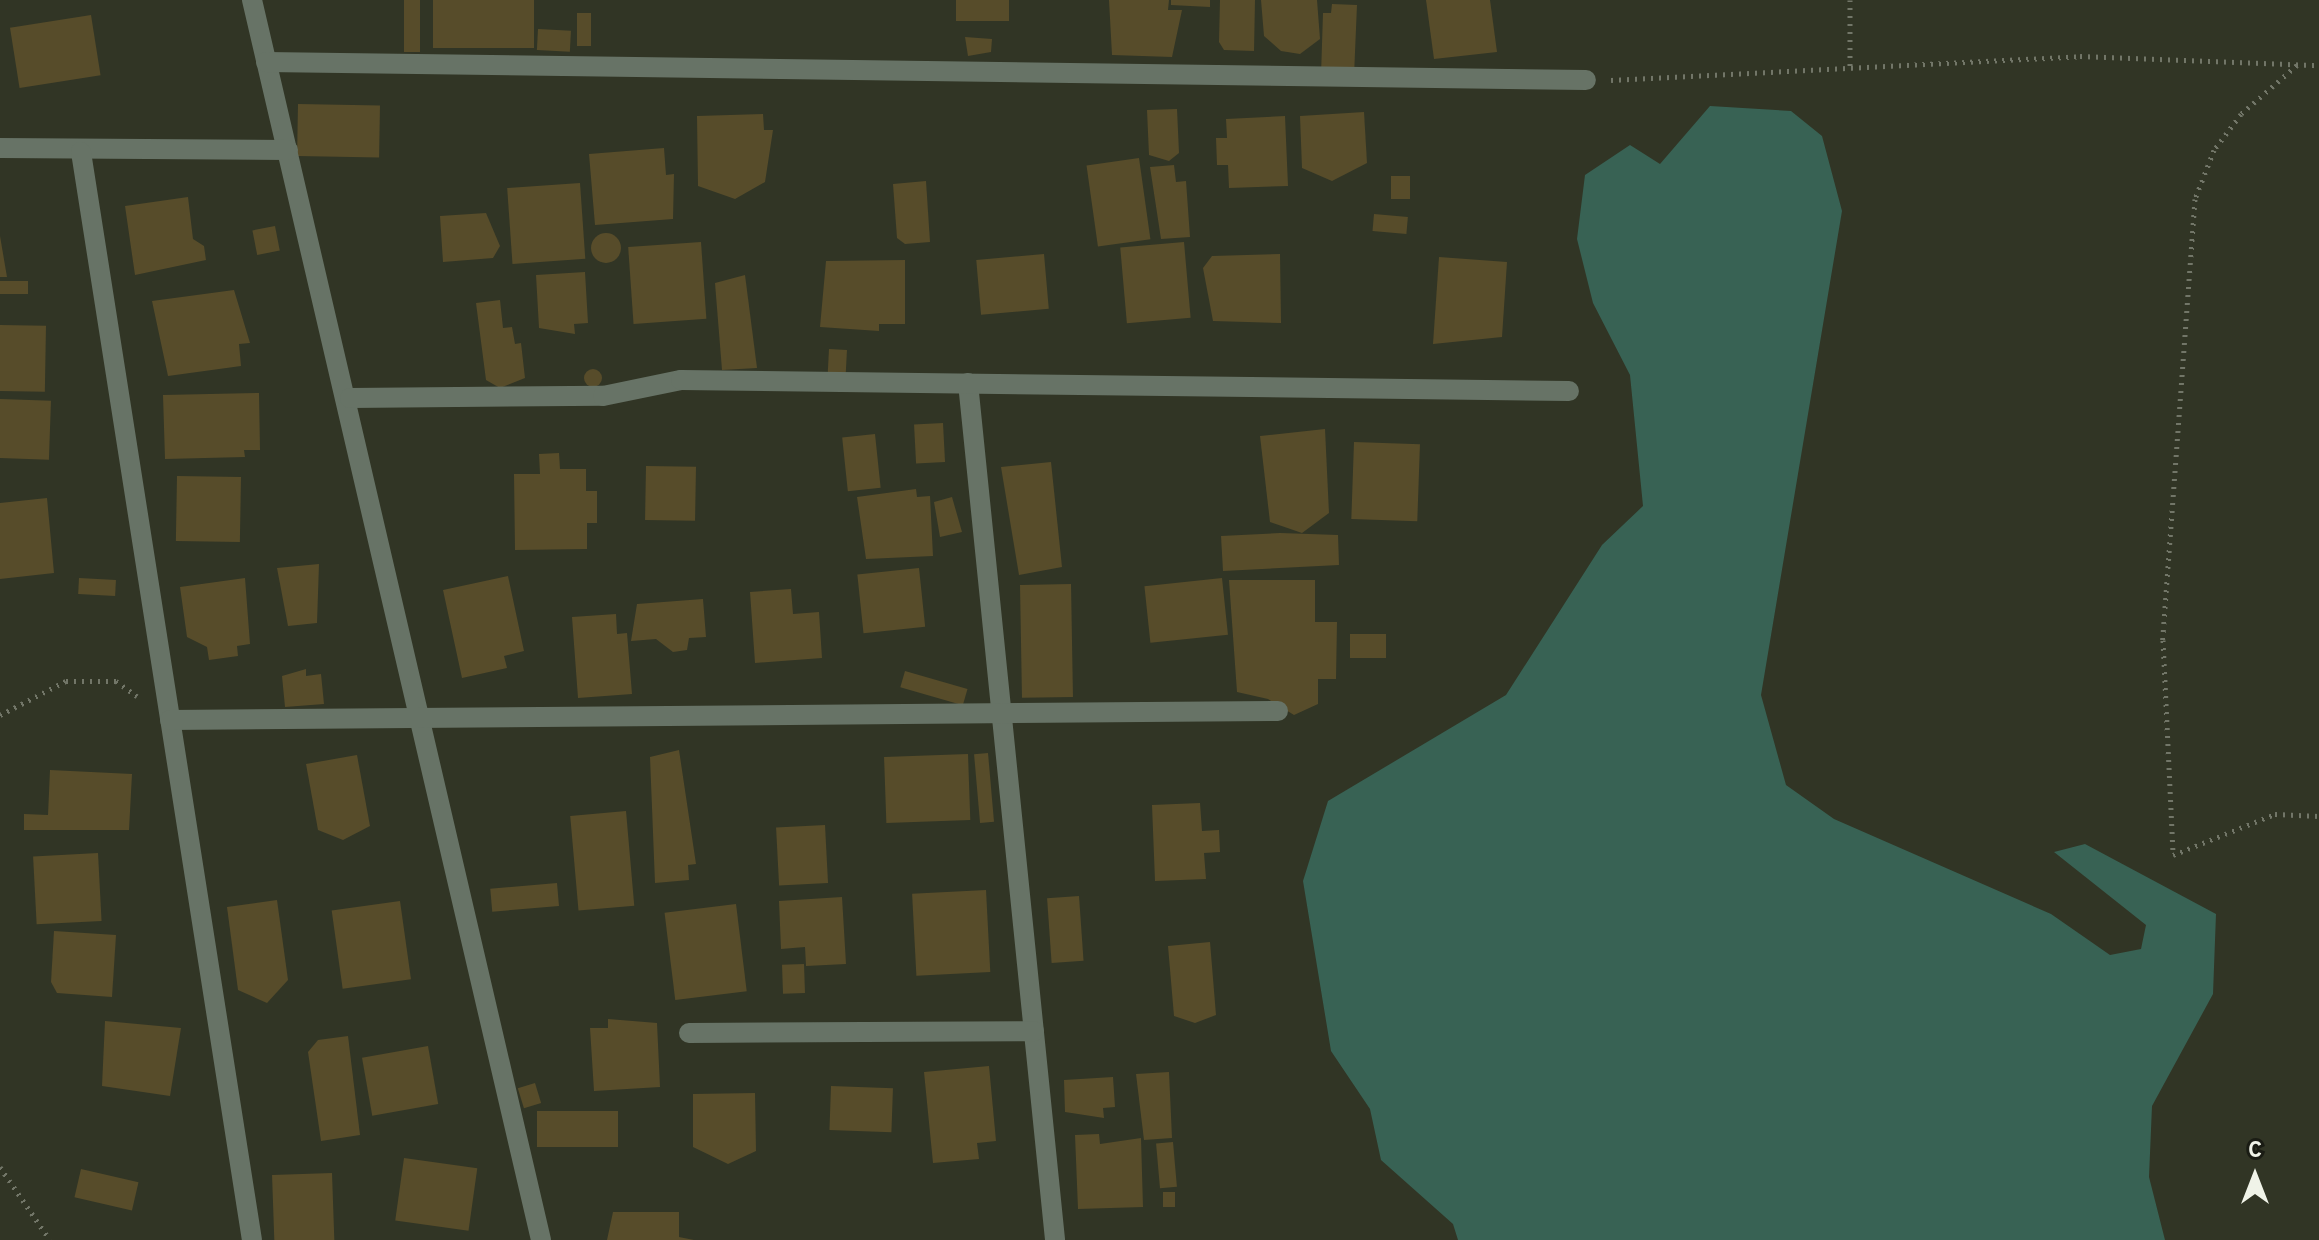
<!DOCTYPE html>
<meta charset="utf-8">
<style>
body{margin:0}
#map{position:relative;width:2319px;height:1240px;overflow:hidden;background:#313525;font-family:Overpass,sans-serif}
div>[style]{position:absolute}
.water>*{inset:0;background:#386254}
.building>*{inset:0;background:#574c2a;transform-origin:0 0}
.round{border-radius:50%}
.path>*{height:5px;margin-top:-2.5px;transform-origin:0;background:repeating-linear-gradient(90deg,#727668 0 2px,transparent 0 8px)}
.minor>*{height:20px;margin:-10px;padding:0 10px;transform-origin:10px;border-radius:10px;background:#677366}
span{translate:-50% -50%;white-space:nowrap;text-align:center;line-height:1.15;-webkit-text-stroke:7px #1a1c14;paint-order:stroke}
.north{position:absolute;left:2215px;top:1136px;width:80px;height:80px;-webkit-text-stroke:6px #1a1c14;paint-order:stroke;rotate:0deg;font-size:22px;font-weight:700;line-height:32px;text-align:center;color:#f0f3e8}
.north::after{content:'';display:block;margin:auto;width:28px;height:36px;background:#f0f3e8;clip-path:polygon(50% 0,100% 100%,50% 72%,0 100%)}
</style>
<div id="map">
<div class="water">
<i style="clip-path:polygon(1710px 106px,1791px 111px,1822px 136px,1842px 211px,1761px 695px,1786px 785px,1834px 819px,2051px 914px,2110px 955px,2141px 949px,2146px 925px,2054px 852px,2085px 844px,2216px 914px,2213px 994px,2152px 1106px,2149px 1177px,2165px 1240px,1458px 1240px,1453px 1224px,1381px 1160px,1370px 1109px,1331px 1051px,1303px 881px,1328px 801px,1506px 695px,1602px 545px,1643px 506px,1630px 375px,1593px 303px,1577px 239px,1585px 175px,1630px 145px,1660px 164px)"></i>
</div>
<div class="building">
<i style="left:404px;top:0;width:16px;height:52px"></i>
<i style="left:433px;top:0;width:101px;height:48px"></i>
<i style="left:956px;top:0;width:53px;height:21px"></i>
<i style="clip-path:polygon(1109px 0,1169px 0,1168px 10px,1182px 10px,1172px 57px,1112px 55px)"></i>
<i style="clip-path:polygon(1171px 0,1210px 0,1210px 7px,1171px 5px)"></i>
<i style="clip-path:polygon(1220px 0,1255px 0,1254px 51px,1224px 50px,1219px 42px)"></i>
<i style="clip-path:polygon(1261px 0,1317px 0,1320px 39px,1300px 54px,1281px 51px,1264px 36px)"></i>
<i style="clip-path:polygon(1426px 0,1490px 0,1497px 52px,1434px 59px)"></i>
<i style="clip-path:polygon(1332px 4px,1357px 5px,1354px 76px,1321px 75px,1323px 13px,1331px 13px)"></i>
<i style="left:577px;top:13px;width:14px;height:33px"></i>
<i style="left:91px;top:15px;width:61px;height:82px;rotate:81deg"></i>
<i style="left:538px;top:29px;width:33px;height:21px;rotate:3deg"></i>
<i style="clip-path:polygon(965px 37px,992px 39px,991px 52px,968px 56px)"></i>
<i style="left:298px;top:104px;width:82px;height:52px;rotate:1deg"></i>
<i style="clip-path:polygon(1177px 109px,1179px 153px,1169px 161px,1149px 155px,1147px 110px)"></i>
<i style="clip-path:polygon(1364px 112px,1367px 163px,1332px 181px,1302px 168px,1300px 116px)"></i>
<i style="clip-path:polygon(763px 114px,764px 130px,773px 130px,765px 182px,735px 199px,698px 186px,697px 116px)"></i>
<i style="clip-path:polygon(1285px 116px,1288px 186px,1229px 188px,1228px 165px,1217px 165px,1216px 138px,1227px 138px,1226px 119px)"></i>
<i style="clip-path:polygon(664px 148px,666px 175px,674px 174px,673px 219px,595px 225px,589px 154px)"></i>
<i style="left:1139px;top:158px;width:82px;height:53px;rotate:82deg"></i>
<i style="clip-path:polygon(1174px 165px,1176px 182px,1186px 181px,1190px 237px,1161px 239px,1150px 167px)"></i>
<i style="left:1391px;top:176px;width:19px;height:23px"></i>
<i style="clip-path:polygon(926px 181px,930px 242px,905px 244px,897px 238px,893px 184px)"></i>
<i style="left:580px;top:183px;width:76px;height:73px;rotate:86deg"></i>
<i style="clip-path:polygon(188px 197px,193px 239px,204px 246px,206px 260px,135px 275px,125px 206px)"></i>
<i style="clip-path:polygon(486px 213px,500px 246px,493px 258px,443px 262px,440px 216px)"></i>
<i style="left:1374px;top:214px;width:34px;height:17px;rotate:5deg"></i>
<i style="left:275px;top:226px;width:25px;height:23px;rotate:79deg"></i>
<i class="round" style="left:591px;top:233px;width:30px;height:30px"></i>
<i style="clip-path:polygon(0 236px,7px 277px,0 277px)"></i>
<i style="left:701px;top:242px;width:77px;height:73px;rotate:86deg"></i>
<i style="left:1184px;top:242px;width:76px;height:64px;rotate:85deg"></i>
<i style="left:1044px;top:254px;width:55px;height:68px;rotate:85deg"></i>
<i style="clip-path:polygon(1280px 254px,1281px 323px,1213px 321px,1203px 268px,1212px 256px)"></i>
<i style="clip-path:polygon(1439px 257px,1507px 262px,1502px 337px,1433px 344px)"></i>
<i style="clip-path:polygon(905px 260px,905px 324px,879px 324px,879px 331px,820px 327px,826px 261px)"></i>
<i style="clip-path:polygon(585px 272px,588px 323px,574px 324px,575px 334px,539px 328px,536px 275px)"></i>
<i style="clip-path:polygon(745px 275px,757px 368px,722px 370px,715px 283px)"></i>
<i style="left:28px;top:281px;width:13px;height:28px;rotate:90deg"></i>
<i style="clip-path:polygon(234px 290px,250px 343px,239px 344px,241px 366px,168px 376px,152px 301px)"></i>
<i style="clip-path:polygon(500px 300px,503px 328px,512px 327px,515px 344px,521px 343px,525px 378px,500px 388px,486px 380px,476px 303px)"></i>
<i style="left:0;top:325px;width:46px;height:66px;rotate:1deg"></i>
<i style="left:829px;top:349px;width:18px;height:28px;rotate:3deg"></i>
<i class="round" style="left:584px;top:369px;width:18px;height:18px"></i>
<i style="clip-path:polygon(259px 393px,260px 450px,244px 450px,245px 457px,165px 459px,163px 395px)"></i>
<i style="left:0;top:399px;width:51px;height:59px;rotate:2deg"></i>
<i style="left:943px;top:423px;width:39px;height:29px;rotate:87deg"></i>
<i style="clip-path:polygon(1325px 429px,1329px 513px,1302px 533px,1270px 522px,1260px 436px)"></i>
<i style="left:875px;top:434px;width:54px;height:33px;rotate:84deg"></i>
<i style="left:1354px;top:442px;width:66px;height:77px;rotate:2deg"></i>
<i style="clip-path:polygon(559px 453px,560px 469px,586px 469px,586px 491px,597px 491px,597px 523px,587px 523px,587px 549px,515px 550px,514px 474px,540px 474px,539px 454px)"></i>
<i style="clip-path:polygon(1051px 462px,1062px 567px,1019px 575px,1001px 467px)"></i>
<i style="left:646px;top:466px;width:50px;height:54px;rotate:1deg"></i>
<i style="left:177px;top:476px;width:64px;height:65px;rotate:1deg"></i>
<i style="clip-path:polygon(916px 489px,917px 497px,930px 496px,933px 556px,866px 559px,857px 497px)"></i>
<i style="clip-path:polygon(952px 497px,962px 532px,940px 537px,934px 502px)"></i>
<i style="clip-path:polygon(47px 498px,54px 573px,0 579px,0 503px)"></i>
<i style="clip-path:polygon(1280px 533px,1338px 535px,1339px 565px,1223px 571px,1221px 536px)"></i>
<i style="clip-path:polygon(319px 564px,317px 623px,288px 626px,277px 568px)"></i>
<i style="left:919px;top:568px;width:59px;height:62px;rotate:84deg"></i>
<i style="clip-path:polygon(508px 576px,524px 651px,504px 656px,507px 668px,462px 678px,443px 590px)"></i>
<i style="left:79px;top:578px;width:37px;height:16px;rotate:3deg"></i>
<i style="clip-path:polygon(245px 578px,250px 644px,237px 646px,238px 656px,209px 660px,207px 647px,187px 637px,180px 587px)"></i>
<i style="left:1222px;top:578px;width:57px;height:78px;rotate:84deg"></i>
<i style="clip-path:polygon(1229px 580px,1315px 580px,1315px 622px,1337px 622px,1336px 679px,1318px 679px,1318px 704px,1294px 715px,1268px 699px,1237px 692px)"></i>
<i style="left:1071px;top:584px;width:113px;height:51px;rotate:89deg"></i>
<i style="clip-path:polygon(791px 589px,793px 614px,819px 612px,822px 658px,755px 663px,750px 592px)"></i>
<i style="clip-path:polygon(703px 599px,706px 637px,689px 638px,687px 650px,673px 652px,656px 639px,631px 641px,637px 604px)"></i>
<i style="clip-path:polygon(616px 614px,617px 634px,627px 633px,632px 694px,578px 698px,572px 617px)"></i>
<i style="left:1350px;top:634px;width:36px;height:24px"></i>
<i style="clip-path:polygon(306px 669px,306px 676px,321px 674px,324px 704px,285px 707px,282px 676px)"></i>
<i style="left:905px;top:671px;width:65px;height:17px;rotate:16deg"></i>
<i style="clip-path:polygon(679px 750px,696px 864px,688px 865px,689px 880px,655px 883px,650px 757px)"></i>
<i style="left:988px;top:753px;width:69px;height:14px;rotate:85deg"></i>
<i style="left:968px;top:754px;width:66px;height:84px;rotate:88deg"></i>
<i style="clip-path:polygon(357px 755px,370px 826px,343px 840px,318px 830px,306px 764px)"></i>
<i style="clip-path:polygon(50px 770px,132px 774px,129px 830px,24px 830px,24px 814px,48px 815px)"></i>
<i style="clip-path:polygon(1200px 803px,1202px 831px,1219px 830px,1220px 852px,1204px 853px,1206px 879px,1155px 881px,1152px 805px)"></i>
<i style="left:626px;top:811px;width:95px;height:56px;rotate:85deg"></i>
<i style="left:825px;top:825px;width:58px;height:49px;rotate:87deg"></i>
<i style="left:98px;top:853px;width:68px;height:65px;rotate:87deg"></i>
<i style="left:557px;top:883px;width:23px;height:67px;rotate:85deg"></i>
<i style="left:986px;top:890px;width:82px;height:74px;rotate:87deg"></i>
<i style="left:1079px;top:896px;width:65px;height:32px;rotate:86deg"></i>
<i style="clip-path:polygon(842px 897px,846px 964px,806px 966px,805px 947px,781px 949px,779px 901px)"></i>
<i style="clip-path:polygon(277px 900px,288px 980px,267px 1003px,238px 990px,227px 907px)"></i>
<i style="left:400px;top:901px;width:79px;height:69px;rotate:82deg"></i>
<i style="left:736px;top:904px;width:88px;height:72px;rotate:83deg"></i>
<i style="clip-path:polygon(54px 931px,116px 935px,112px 997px,57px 993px,51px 982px)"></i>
<i style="clip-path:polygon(1210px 942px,1216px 1015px,1195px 1023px,1174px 1016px,1168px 946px)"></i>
<i style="left:804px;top:964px;width:29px;height:22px;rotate:88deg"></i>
<i style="clip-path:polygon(608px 1019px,657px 1023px,660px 1087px,594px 1091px,590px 1028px,608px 1028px)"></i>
<i style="clip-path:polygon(105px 1021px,181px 1028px,170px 1096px,102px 1086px)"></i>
<i style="clip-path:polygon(348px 1036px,360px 1135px,321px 1141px,308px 1052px,318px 1040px)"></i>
<i style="left:428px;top:1046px;width:59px;height:67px;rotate:80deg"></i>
<i style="clip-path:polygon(989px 1066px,996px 1141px,977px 1143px,979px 1159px,933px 1163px,924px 1072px)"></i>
<i style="clip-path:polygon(1169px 1072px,1172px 1138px,1144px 1140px,1136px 1074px)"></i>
<i style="clip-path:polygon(1113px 1077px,1115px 1107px,1103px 1108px,1104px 1118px,1065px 1112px,1064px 1080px)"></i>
<i style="left:535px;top:1083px;width:21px;height:18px;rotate:73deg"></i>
<i style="left:831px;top:1086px;width:62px;height:44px;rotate:2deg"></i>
<i style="clip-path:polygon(755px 1093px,756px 1151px,728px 1164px,693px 1147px,693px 1094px)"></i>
<i style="left:537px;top:1111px;width:81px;height:36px"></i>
<i style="clip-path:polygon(1099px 1134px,1100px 1144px,1141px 1138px,1143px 1207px,1078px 1209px,1075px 1135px)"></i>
<i style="left:1173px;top:1142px;width:45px;height:17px;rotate:85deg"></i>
<i style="left:404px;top:1158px;width:74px;height:63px;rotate:8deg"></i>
<i style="left:81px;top:1169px;width:59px;height:29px;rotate:13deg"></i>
<i style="left:332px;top:1173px;width:67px;height:60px;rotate:88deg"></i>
<i style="left:1163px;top:1192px;width:12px;height:15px"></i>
<i style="clip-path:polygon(613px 1212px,679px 1212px,679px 1237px,694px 1240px,607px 1240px)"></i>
</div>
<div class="path">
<i style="left:1850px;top:0;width:67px;rotate:90deg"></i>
<i style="left:2297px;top:65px;width:74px;rotate:138.8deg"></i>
<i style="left:2241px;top:114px;width:45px;rotate:126.9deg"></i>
<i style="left:2214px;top:150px;width:53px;rotate:111.2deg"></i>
<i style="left:2195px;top:199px;width:442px;rotate:94.2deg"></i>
<i style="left:2163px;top:640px;width:215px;rotate:87.3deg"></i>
<i style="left:2173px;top:855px;width:110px;rotate:-21.9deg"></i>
<i style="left:2275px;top:814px;width:44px;rotate:2.6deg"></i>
<i style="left:1611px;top:80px;width:470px;rotate:-2.9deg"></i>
<i style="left:2080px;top:56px;width:239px;rotate:2.2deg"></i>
<i style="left:0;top:715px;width:74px;rotate:-27.3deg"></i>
<i style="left:66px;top:681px;width:50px"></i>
<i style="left:116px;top:681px;width:26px;rotate:36deg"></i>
<i style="left:0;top:1167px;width:88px;rotate:55.6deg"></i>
</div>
<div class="minor">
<i style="left:252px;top:0;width:1273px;rotate:76.88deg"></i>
<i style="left:266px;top:62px;width:1320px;rotate:0.78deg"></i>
<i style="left:0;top:148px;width:288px;rotate:0.4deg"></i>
<i style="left:81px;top:152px;width:1101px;rotate:81.07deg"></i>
<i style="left:968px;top:383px;width:861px;rotate:84.2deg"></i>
<i style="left:350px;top:398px;width:253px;rotate:-0.5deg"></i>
<i style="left:603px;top:396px;width:80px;rotate:-11.6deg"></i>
<i style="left:681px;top:380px;width:888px;rotate:0.71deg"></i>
<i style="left:170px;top:720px;width:1108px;rotate:-0.47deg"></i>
<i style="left:689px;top:1033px;width:345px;rotate:-0.3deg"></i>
</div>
<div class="north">С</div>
</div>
